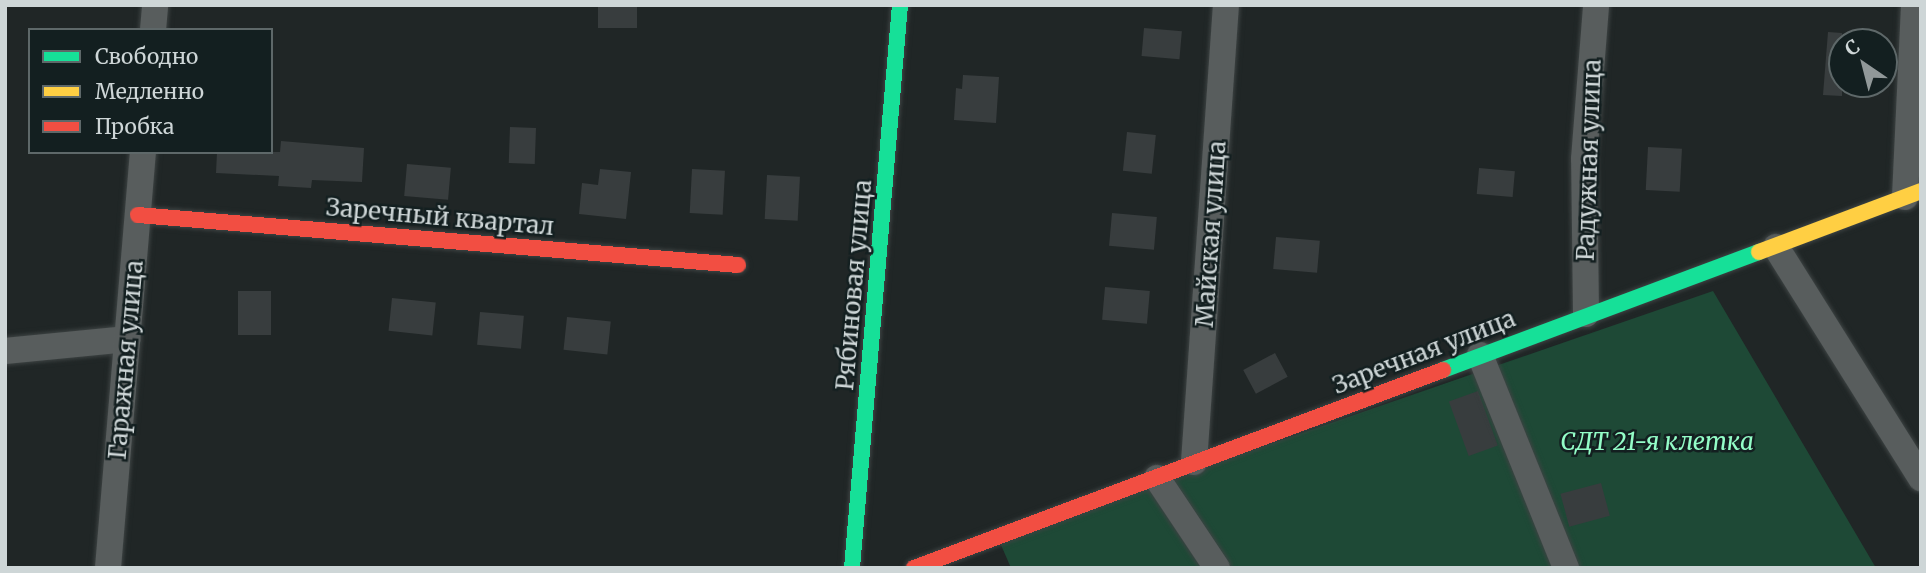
<!DOCTYPE html>
<meta charset="utf-8">
<style>
body{margin:0}
#map{position:relative;width:1926px;height:573px;overflow:hidden;background:#202626;font-family:Merriweather,serif}
div>[style]{position:absolute}
.green>*{inset:0;background:#1e4936}
.building>*{inset:0;background:#383d3e;transform-origin:0 0}
.roads{filter:drop-shadow(0 0 2px #3d4343) drop-shadow(0 0 2px #3d4343)}
.street>*{height:26px;margin:-13px;padding:0 13px;transform-origin:13px;border-radius:13px;background:#585d5d}
.fast>*{height:16px;margin:-8px;padding:0 8px;transform-origin:8px;border-radius:8px;background:#16e098}
.slow>*{height:16px;margin:-8px;padding:0 8px;transform-origin:8px;border-radius:8px;background:#ffcf43}
.jam>*{height:16px;margin:-8px;padding:0 8px;transform-origin:8px;border-radius:8px;background:#f24e42}
span{translate:-50% -50%;white-space:nowrap;text-align:center;line-height:1.15;-webkit-text-stroke:5px #131f20;paint-order:stroke}
.street-label{font-size:24px;color:#ced6d7}
.park-label{font-size:24px;color:#93fdc7;font-style:italic}
.frame{position:absolute;inset:0;border:7px solid #ced6d7;pointer-events:none}
.legend{position:absolute;left:28px;top:28px;width:245px;height:126px;box-sizing:border-box;background:#131f20;border:2px solid #5e6869;margin:0;padding:9px 12px;list-style:none;font-size:21px;color:#ced6d7}
.legend li{display:flex;align-items:center;gap:14px;height:35px}
.legend b{width:35px;border:2px solid #5e6869}
.north{position:absolute;left:1828px;top:28px;width:70px;height:70px;box-sizing:border-box;background:#131f20;border:2px solid #5e6869;border-radius:50%;rotate:325deg;font-size:19px;font-weight:700;line-height:28px;text-align:center;color:#ced6d7}
.north::after{content:'';display:block;margin:auto;width:24px;height:32px;background:#919899;clip-path:polygon(50% 0,100% 100%,50% 72%,0 100%)}
</style>
<div id="map">
<div class="green">
<i style="clip-path:polygon(1713px 291px,1876px 568px,1011px 568px,998px 538px)"></i>
</div>
<div class="building">
<i style="left:598px;top:5px;width:39px;height:23px"></i>
<i style="left:1144px;top:28px;width:38px;height:28px;rotate:5deg"></i>
<i style="clip-path:polygon(1828px 32px,1842px 33px,1842px 96px,1823px 95px)"></i>
<i style="clip-path:polygon(963px 75px,999px 77px,996px 123px,954px 120px,956px 88px,962px 89px)"></i>
<i style="left:510px;top:127px;width:26px;height:36px;rotate:2deg"></i>
<i style="left:1127px;top:132px;width:29px;height:39px;rotate:6deg"></i>
<i style="clip-path:polygon(281px 141px,364px 148px,362px 182px,312px 180px,311px 188px,278px 186px,279px 176px,216px 173px,217px 152px,280px 152px)"></i>
<i style="left:1648px;top:147px;width:34px;height:43px;rotate:3deg"></i>
<i style="left:407px;top:164px;width:44px;height:32px;rotate:5deg"></i>
<i style="left:1479px;top:168px;width:36px;height:26px;rotate:5deg"></i>
<i style="clip-path:polygon(600px 169px,631px 172px,626px 219px,579px 214px,582px 183px,598px 185px)"></i>
<i style="left:692px;top:169px;width:33px;height:44px;rotate:3deg"></i>
<i style="left:767px;top:175px;width:33px;height:44px;rotate:3deg"></i>
<i style="left:1112px;top:213px;width:45px;height:33px;rotate:5deg"></i>
<i style="left:1276px;top:237px;width:44px;height:32px;rotate:5deg"></i>
<i style="left:1105px;top:287px;width:45px;height:33px;rotate:5deg"></i>
<i style="left:238px;top:291px;width:33px;height:44px"></i>
<i style="left:392px;top:298px;width:44px;height:33px;rotate:6deg"></i>
<i style="left:480px;top:312px;width:44px;height:33px;rotate:5deg"></i>
<i style="left:567px;top:317px;width:44px;height:33px;rotate:6deg"></i>
<i style="left:1275px;top:353px;width:27px;height:36px;rotate:62deg"></i>
<i style="left:1478px;top:391px;width:58px;height:31px;rotate:70deg"></i>
<i style="left:1601px;top:483px;width:34px;height:42px;rotate:75deg"></i>
</div>
<div class="roads">
<div class="street">
<i style="left:153px;top:30px;width:25px;rotate:-85deg"></i>
<i style="left:1905px;top:197px;width:192px;rotate:-87.3deg"></i>
<i style="left:1776px;top:247px;width:273px;rotate:57.9deg"></i>
<i style="left:1586px;top:314px;width:155px;rotate:-90.7deg"></i>
<i style="left:1584px;top:159px;width:154px;rotate:-85.5deg"></i>
<i style="left:5px;top:351px;width:123px;rotate:-5.6deg"></i>
<i style="left:1480px;top:355px;width:230px;rotate:68deg"></i>
<i style="left:1194px;top:462px;width:458px;rotate:-86deg"></i>
<i style="left:1157px;top:478px;width:108px;rotate:56.3deg"></i>
<i style="left:108px;top:568px;width:417px;rotate:-85.2deg"></i>
</div>
<div class="fast">
<i style="left:1443px;top:370px;width:337px;rotate:-20.5deg"></i>
<i style="left:852px;top:568px;width:565px;rotate:-85.13deg"></i>
</div>
<div class="slow">
<i style="left:1759px;top:252px;width:173px;rotate:-20.6deg"></i>
</div>
<div class="jam">
<i style="left:138px;top:215px;width:602px;rotate:4.76deg"></i>
<i style="left:914px;top:568px;width:565px;rotate:-20.52deg"></i>
</div>
</div>
<div class="street-label">
<span style="left:1589px;top:160px;rotate:-88deg">Радужная улица</span>
<span style="left:440px;top:217px;rotate:5deg">Заречный квартал</span>
<span style="left:1211px;top:234px;rotate:-86deg">Майская улица</span>
<span style="left:854px;top:285px;rotate:-85deg">Рябиновая улица</span>
<span style="left:1424px;top:352px;rotate:-21deg">Заречная улица</span>
<span style="left:126px;top:360px;rotate:-85deg">Гаражная улица</span>
</div>
<div class="park-label">
<span style="left:1657px;top:442px">СДТ 21-я клетка</span>
</div>
<div class="frame"></div>
<ul class="legend">
<li><b style="height:9px;background:#16e098"></b>Свободно</li>
<li><b style="height:9px;background:#ffcf43"></b>Медленно</li>
<li><b style="height:9px;background:#f24e42"></b>Пробка</li>
</ul>
<div class="north">С</div>
</div>
